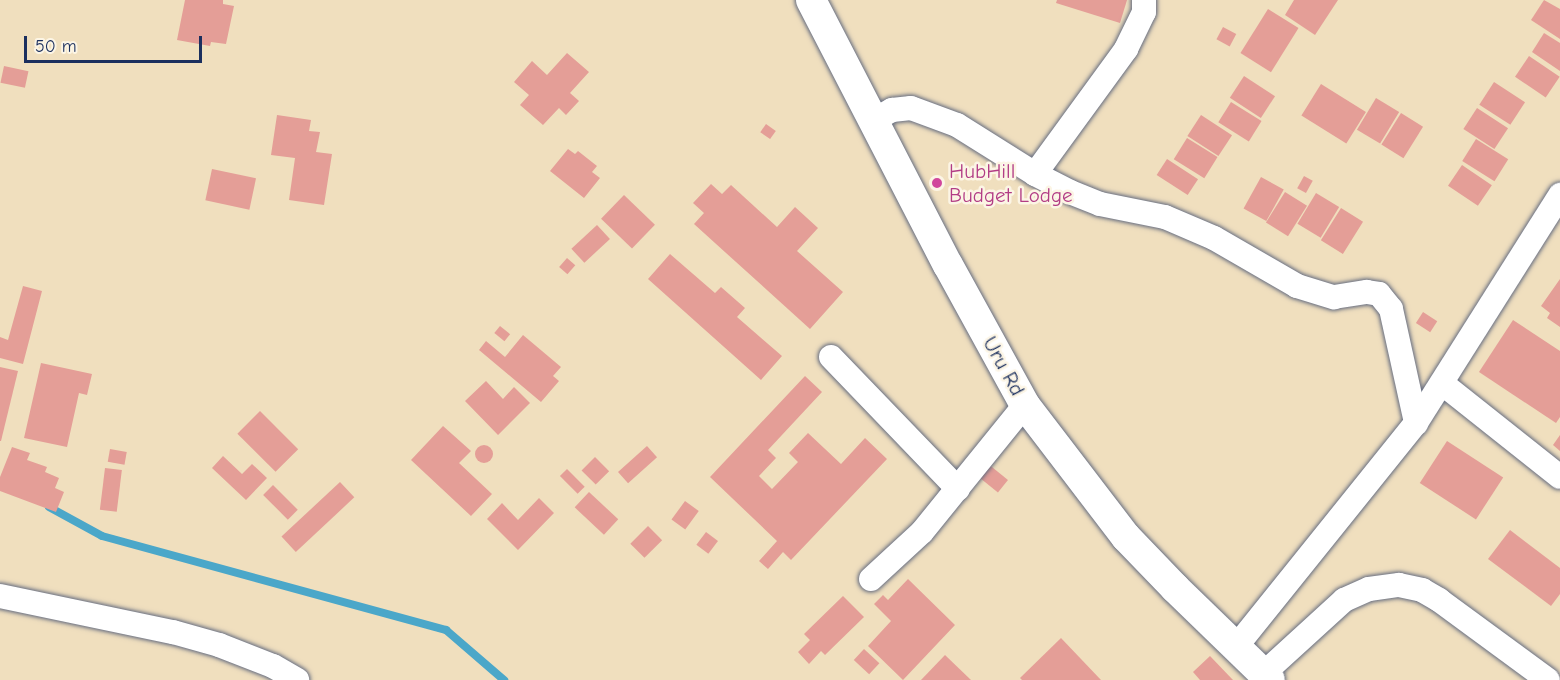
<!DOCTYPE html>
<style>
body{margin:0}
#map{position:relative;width:1560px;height:680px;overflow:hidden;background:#f0dfbe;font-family:"Comic Neue",sans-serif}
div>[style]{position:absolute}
.stream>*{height:8px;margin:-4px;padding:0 4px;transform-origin:4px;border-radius:4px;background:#4ba7c9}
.building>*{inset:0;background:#e49e97;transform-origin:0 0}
.round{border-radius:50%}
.roads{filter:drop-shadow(0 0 2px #666d80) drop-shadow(0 0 2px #666d80)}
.minor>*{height:24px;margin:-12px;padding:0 12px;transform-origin:12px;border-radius:12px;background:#fff}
.tertiary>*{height:30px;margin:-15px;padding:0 15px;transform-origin:15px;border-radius:15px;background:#fff}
.dots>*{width:16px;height:16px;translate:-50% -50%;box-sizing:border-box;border:3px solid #fcf5e5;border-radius:50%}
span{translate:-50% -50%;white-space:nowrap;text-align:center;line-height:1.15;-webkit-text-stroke:5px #fcf5e5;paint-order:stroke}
.hotel-label{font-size:21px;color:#b23c85}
.left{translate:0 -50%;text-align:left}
.street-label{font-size:21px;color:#1b2f5e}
.scale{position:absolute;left:24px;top:36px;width:178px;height:27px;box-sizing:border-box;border:3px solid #1b2f5e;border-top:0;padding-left:8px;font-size:18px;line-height:21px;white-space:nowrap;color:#1b2f5e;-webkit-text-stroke:4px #fcf5e5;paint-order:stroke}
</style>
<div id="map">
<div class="stream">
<i style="left:49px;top:507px;width:60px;rotate:28.7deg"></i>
<i style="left:102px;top:536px;width:357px;rotate:15.3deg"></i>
<i style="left:446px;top:630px;width:77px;rotate:40.8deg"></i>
</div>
<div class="building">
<i style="clip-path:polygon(185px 0,223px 0,223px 4px,234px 6px,226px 44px,211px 42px,210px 46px,177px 40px)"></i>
<i style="clip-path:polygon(1057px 0,1127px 0,1120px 23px,1056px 3px)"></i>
<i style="clip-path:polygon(1294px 0,1338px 0,1315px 35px,1285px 15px)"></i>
<i style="clip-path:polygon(1544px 0,1560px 9px,1560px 39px,1531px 20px)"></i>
<i style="left:1268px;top:9px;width:36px;height:52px;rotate:32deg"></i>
<i style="left:1223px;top:27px;width:15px;height:14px;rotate:28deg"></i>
<i style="clip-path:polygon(1544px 33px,1560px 43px,1560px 71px,1532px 52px)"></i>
<i style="clip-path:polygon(567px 53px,589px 72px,570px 93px,579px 101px,566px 115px,559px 108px,543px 125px,520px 105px,529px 95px,514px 82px,532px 61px,547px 75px)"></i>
<i style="left:1529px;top:56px;width:37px;height:25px;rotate:34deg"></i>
<i style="left:4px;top:66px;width:25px;height:17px;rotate:12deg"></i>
<i style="left:1244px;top:76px;width:37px;height:26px;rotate:33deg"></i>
<i style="left:1494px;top:82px;width:37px;height:27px;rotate:33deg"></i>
<i style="left:1321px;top:84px;width:53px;height:37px;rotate:32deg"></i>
<i style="left:1376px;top:98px;width:27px;height:37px;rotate:31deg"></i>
<i style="left:1231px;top:102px;width:36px;height:24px;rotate:32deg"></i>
<i style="left:1477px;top:108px;width:37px;height:25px;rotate:33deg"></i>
<i style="left:1401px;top:113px;width:26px;height:37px;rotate:32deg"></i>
<i style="clip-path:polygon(277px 115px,311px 120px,309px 131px,320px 132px,316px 152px,332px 154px,324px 205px,289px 200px,295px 158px,271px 155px)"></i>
<i style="left:1201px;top:115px;width:37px;height:25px;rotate:33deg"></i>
<i style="left:766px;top:124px;width:12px;height:10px;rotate:35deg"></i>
<i style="left:1187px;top:138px;width:36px;height:25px;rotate:32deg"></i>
<i style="left:1476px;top:139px;width:38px;height:26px;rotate:32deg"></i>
<i style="clip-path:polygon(568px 149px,575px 154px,578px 151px,597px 166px,592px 172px,600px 178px,584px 198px,550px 171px)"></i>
<i style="left:1167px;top:159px;width:37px;height:19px;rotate:33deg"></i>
<i style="left:1462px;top:165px;width:36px;height:25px;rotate:34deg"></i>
<i style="left:212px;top:169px;width:45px;height:32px;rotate:12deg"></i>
<i style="left:1304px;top:176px;width:10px;height:14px;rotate:29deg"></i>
<i style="left:1261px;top:177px;width:26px;height:36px;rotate:29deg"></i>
<i style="clip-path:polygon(711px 184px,722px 194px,731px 185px,777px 227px,795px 207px,818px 228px,797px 251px,843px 292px,810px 329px,694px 224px,704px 213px,693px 203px)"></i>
<i style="left:1285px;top:192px;width:26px;height:36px;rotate:32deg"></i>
<i style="left:1316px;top:193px;width:27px;height:36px;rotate:31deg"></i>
<i style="left:624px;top:195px;width:43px;height:33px;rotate:44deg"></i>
<i style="left:1341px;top:208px;width:26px;height:38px;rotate:32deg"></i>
<i style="left:597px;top:225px;width:19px;height:35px;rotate:47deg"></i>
<i style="clip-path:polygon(670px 254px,715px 293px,721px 287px,745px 308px,737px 317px,782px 356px,761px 380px,648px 279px)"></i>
<i style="left:567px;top:258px;width:11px;height:12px;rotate:41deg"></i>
<i style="clip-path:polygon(1560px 279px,1560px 327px,1547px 318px,1550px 313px,1541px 306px)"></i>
<i style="clip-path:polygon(23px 286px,42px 291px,23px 364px,0 358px,0 337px,8px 340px)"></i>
<i style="left:1423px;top:312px;width:17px;height:13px;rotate:33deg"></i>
<i style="clip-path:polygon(1513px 320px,1560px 351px,1560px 417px,1556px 423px,1479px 372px)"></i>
<i style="left:500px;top:326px;width:13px;height:9px;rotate:39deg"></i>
<i style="clip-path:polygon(523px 335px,561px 367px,553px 376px,559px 381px,541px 402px,479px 350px,486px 341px,505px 357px)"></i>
<i style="clip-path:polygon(41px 363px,92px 374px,87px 395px,79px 393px,67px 447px,24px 438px)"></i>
<i style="clip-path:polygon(0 367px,18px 371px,1px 441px,0 441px)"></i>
<i style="clip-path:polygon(805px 376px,822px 392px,768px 450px,776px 458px,759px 476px,772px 489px,798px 462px,789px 453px,808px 433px,841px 464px,865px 438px,887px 459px,791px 560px,783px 552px,768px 569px,759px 561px,777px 541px,710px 477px)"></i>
<i style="clip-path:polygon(486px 381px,503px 399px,514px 387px,530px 403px,498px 435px,465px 401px)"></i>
<i style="left:260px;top:411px;width:54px;height:32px;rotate:45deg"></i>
<i style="clip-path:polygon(443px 426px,471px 451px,459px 463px,492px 494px,471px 516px,411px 460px)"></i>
<i style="clip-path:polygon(1560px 435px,1560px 451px,1553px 445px)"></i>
<i style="left:1447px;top:441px;width:67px;height:50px;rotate:33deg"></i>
<i class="round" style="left:475px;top:445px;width:18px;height:18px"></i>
<i style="left:647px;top:446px;width:15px;height:39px;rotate:48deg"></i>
<i style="clip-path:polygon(12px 447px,30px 453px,27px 460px,47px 467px,45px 472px,59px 478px,55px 488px,64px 492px,56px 512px,0 491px,0 477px)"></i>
<i style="left:110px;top:449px;width:17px;height:13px;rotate:10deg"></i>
<i style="clip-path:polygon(223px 456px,242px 474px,252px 464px,267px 478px,246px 500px,212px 468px)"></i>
<i style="left:595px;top:457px;width:20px;height:19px;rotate:45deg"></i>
<i style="left:987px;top:463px;width:27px;height:16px;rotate:39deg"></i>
<i style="left:105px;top:468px;width:17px;height:42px;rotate:7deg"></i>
<i style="left:567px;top:469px;width:25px;height:10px;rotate:45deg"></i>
<i style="left:340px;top:482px;width:21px;height:80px;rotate:47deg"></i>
<i style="left:273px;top:485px;width:35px;height:14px;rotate:45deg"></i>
<i style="left:589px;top:492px;width:40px;height:21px;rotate:43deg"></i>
<i style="clip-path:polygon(539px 498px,554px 513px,518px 550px,487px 519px,502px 503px,518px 520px)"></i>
<i style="left:685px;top:501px;width:17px;height:23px;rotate:36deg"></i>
<i style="left:648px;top:526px;width:20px;height:25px;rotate:45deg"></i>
<i style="clip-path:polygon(1510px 530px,1560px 568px,1560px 594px,1551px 606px,1488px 559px)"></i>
<i style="left:706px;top:532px;width:15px;height:16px;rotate:37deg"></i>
<i style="clip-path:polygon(908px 579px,955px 625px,903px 680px,868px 646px,891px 621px,874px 604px,883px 595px,888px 600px)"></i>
<i style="clip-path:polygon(843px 596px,864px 617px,825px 655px,821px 651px,809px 664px,798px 652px,810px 640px,804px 634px)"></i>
<i style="clip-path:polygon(1061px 638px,1101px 680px,1022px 680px,1020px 678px)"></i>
<i style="left:864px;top:649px;width:21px;height:15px;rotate:43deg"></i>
<i style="clip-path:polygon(945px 655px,971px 680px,921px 680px)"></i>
<i style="clip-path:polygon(1210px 656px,1233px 680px,1200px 680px,1193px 672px)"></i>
</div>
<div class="roads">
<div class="minor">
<i style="left:874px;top:120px;width:21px;rotate:-29deg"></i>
<i style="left:892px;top:110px;width:19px;rotate:-6deg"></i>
<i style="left:911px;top:108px;width:49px;rotate:20.3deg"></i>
<i style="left:957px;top:125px;width:92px;rotate:32.1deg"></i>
<i style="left:1035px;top:174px;width:39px;rotate:27deg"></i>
<i style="left:1070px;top:192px;width:32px;rotate:22deg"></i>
<i style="left:1100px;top:204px;width:66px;rotate:11.3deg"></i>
<i style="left:1165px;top:217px;width:53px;rotate:23.2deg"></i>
<i style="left:1214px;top:238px;width:96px;rotate:30deg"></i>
<i style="left:1297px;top:286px;width:39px;rotate:17deg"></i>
<i style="left:1334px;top:297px;width:33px;rotate:-9deg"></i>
<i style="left:1367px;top:292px;width:12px;rotate:9deg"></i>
<i style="left:1379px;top:294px;width:19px;rotate:51deg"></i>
<i style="left:1391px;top:309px;width:117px;rotate:77.6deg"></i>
<i style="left:1035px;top:174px;width:155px;rotate:-53.9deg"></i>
<i style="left:1126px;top:49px;width:41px;rotate:-64.1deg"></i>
<i style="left:1144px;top:12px;width:12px;rotate:-90deg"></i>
<i style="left:831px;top:357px;width:183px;rotate:46.1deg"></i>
<i style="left:1443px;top:384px;width:149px;rotate:38.5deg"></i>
<i style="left:871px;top:579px;width:69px;rotate:-42.7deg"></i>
<i style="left:922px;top:532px;width:164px;rotate:-51deg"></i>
<i style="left:0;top:596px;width:177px;rotate:11.8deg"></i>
<i style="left:173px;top:632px;width:48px;rotate:15.8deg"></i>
<i style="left:219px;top:645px;width:58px;rotate:21.3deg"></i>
<i style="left:273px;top:666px;width:28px;rotate:30deg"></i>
<i style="left:1235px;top:648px;width:289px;rotate:-51.2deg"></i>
<i style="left:1416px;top:423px;width:270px;rotate:-57.7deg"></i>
<i style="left:1263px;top:674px;width:110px;rotate:-42.4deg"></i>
<i style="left:1344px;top:600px;width:27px;rotate:-24deg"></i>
<i style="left:1369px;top:589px;width:30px;rotate:-8deg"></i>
<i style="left:1399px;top:585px;width:24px;rotate:12deg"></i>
<i style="left:1422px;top:590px;width:20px;rotate:30deg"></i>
<i style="left:1439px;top:600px;width:135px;rotate:36.3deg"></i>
</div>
<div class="tertiary">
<i style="left:811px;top:0;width:298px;rotate:62.7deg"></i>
<i style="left:948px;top:265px;width:160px;rotate:61.2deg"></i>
<i style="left:1025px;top:405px;width:166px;rotate:52.6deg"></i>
<i style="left:1126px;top:537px;width:71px;rotate:46.1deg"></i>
<i style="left:1175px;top:588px;width:132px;rotate:44.1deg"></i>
</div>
</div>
<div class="dots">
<i style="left:937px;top:183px;background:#d1479c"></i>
</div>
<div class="hotel-label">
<span class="left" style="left:949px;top:183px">HubHill<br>Budget Lodge</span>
</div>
<div class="street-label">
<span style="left:1004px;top:366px;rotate:61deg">Uru Rd</span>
</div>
<div class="scale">50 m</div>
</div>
